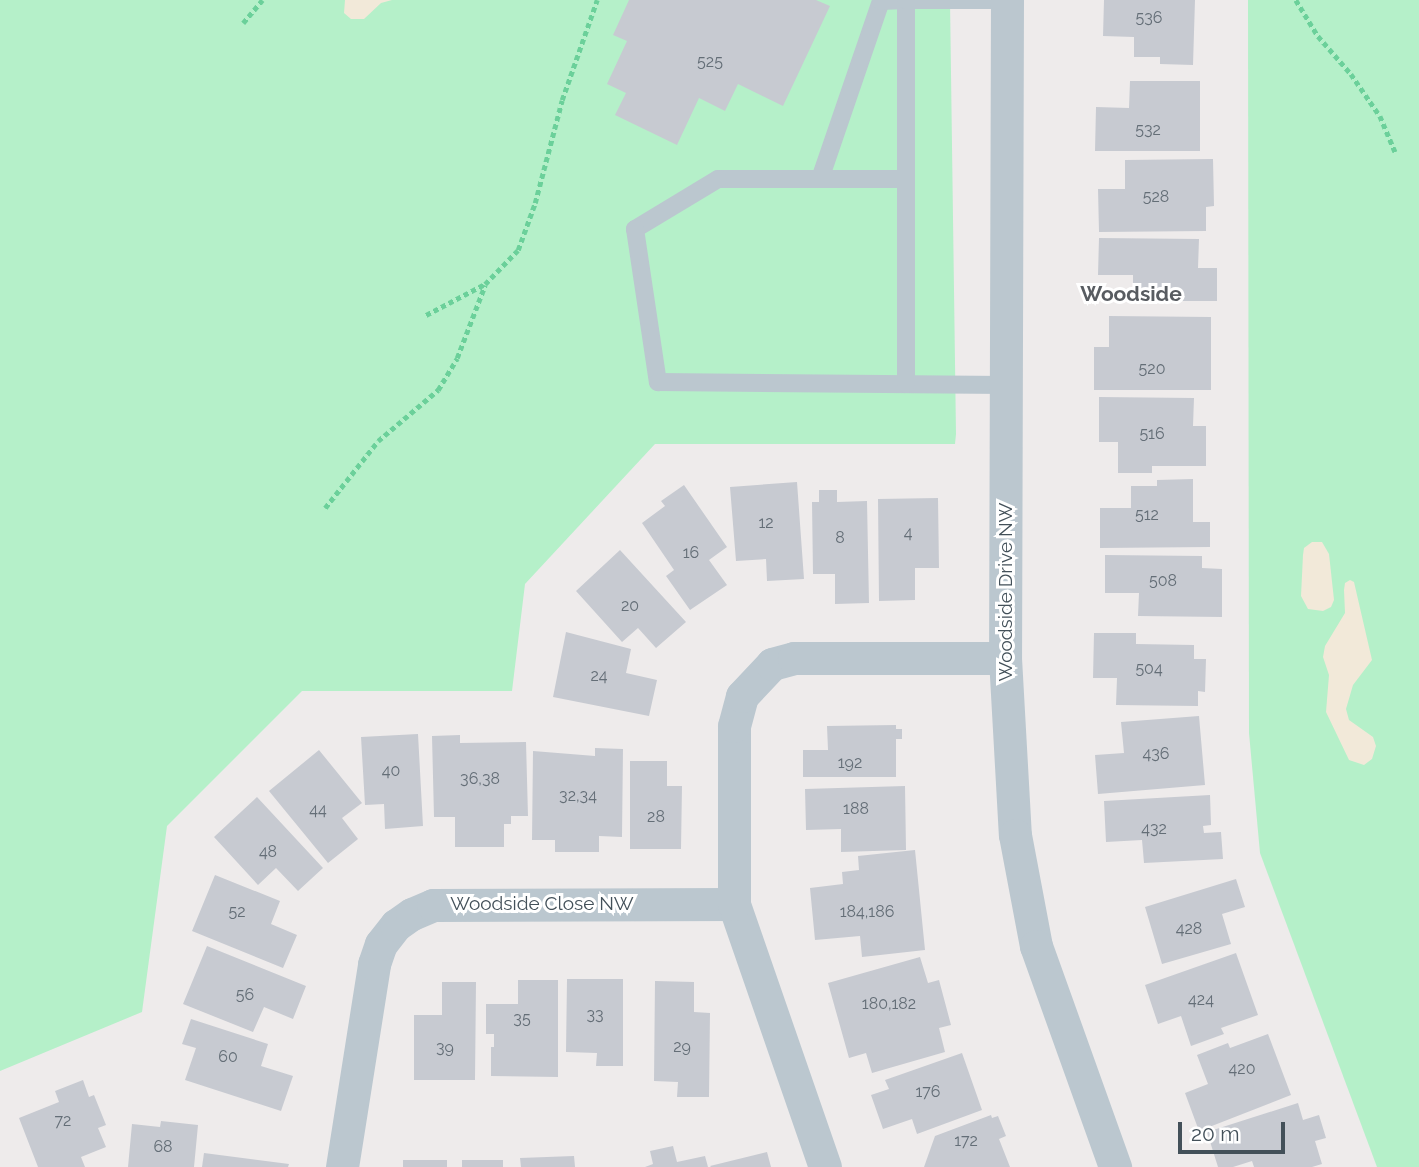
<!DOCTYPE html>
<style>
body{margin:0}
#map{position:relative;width:1419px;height:1167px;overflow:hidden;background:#eeebeb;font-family:Raleway,sans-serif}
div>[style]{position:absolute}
.green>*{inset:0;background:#b5f0c9}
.sand>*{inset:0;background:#f2e9d9}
.building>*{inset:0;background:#c7cad1;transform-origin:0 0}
.path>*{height:4.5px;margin-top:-2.25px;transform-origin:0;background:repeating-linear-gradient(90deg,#6bd09a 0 5px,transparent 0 8.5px)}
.service>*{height:18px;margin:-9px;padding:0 9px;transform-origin:9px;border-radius:9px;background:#bbc7cf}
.minor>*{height:33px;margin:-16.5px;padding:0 16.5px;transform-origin:16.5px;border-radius:16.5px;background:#bbc7cf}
span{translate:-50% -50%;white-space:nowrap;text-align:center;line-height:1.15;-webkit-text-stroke:6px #fff;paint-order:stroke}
.number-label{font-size:16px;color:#646e77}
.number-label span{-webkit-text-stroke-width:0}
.street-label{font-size:19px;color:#435059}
.neighbourhood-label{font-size:21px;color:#585c61;font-weight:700}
.scale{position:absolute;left:1178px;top:1122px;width:107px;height:32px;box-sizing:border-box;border:4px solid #435059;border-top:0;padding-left:9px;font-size:21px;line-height:24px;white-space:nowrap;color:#435059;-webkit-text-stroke:5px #fff;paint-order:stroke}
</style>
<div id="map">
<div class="green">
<i style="clip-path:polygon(0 0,950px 0,956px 434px,955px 444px,655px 444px,525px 584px,512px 691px,302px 691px,167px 826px,142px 1012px,0 1071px)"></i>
<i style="clip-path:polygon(1248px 0,1419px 0,1419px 1167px,1377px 1167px,1260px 853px,1249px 733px)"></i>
</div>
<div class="sand">
<i style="clip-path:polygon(345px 0,392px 0,381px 3px,364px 19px,351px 19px,344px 13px)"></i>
<i style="clip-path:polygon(1312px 542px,1322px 542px,1329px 554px,1334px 600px,1331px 607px,1323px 611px,1308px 609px,1301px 596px,1303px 555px,1304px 548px)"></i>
<i style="clip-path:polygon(1350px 580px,1354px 582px,1372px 660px,1353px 685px,1346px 709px,1349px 720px,1373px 737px,1376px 746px,1372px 759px,1364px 765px,1349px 760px,1326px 712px,1329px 675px,1323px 657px,1325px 646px,1345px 613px,1344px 590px,1345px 583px)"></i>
</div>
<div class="building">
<i style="clip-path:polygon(629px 0,816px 0,830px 6px,783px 106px,738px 84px,725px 111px,699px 98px,677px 145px,615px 115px,626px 93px,607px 84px,627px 41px,613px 35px)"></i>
<i style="clip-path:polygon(1104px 0,1195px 0,1193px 65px,1160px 64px,1160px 57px,1134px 57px,1134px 37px,1103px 36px)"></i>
<i style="clip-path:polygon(1130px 81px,1200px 81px,1200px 151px,1095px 151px,1096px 107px,1129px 108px)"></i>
<i style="clip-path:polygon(1213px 159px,1214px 206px,1206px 207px,1206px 231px,1099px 232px,1098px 189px,1125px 189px,1125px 160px)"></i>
<i style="clip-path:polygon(1099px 238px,1199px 239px,1198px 268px,1217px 268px,1217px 301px,1133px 301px,1133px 275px,1098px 275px)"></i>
<i style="clip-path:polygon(1109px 316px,1211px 317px,1211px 390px,1094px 390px,1094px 347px,1109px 347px)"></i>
<i style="clip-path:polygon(1099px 397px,1194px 398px,1193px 426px,1206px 426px,1206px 466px,1152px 466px,1152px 473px,1118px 473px,1118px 442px,1099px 442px)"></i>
<i style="clip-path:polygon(1193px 479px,1193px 522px,1210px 522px,1210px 547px,1100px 548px,1100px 508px,1131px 508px,1131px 486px,1157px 486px,1157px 480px)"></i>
<i style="clip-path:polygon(797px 482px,804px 579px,767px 581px,766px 559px,736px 561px,730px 487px)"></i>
<i style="clip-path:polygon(684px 485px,727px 547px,709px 560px,727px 585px,690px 610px,666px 576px,674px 570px,642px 523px,665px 506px,661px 501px)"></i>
<i style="clip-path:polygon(819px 490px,837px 490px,837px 502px,867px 501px,869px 603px,835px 604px,835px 574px,813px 574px,812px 502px,819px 502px)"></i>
<i style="clip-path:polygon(938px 498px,939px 568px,915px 568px,915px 600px,879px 601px,878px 499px)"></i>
<i style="clip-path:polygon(620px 550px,686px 622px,656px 648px,638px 628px,622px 642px,576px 591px)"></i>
<i style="clip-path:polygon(1105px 555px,1202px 556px,1202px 568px,1222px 569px,1222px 617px,1138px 616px,1139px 593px,1105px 593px)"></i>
<i style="clip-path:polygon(566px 632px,631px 649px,626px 673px,657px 680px,649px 716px,553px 697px)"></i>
<i style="clip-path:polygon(1094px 633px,1136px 633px,1136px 644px,1194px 645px,1194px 659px,1206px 659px,1205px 692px,1198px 691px,1198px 706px,1116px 705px,1117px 678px,1093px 678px)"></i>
<i style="clip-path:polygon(1199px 716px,1205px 785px,1098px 794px,1095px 755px,1124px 753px,1121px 722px)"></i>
<i style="clip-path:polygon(896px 725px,896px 729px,902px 729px,902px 739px,896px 739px,896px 777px,803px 777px,803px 750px,828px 750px,827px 726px)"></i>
<i style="clip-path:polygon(418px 734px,423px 826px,385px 829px,384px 804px,365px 805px,361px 737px)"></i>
<i style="clip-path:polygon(460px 735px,460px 743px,526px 742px,528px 816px,511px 816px,511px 824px,504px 824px,504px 847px,455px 847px,455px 817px,434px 817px,432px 736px)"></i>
<i style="clip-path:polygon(595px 748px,623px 749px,622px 837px,599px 836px,599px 852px,555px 852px,555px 840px,532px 840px,533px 751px,595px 756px)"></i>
<i style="clip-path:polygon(319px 750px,362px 803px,342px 818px,358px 839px,328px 863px,269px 791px)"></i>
<i style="clip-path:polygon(630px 761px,667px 761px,667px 786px,682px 786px,681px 849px,630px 849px)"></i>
<i style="clip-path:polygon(905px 786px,906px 850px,841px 852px,841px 829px,806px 830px,805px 789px)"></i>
<i style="clip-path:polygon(1210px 795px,1211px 825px,1203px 826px,1204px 833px,1221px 832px,1223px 859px,1144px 863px,1142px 840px,1106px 842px,1104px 801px)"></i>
<i style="clip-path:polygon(257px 797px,323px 868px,298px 891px,276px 868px,258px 885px,214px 837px)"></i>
<i style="clip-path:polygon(915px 850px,925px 950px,862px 957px,860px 936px,815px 940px,810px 888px,843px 884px,842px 872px,859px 870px,858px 856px)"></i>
<i style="clip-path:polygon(215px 875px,280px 901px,271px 924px,297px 935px,283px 968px,192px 931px)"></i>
<i style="clip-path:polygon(1236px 879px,1245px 907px,1222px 914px,1231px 944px,1162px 964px,1145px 907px)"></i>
<i style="clip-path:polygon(207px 946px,306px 986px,293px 1019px,264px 1007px,253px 1032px,183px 1004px)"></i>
<i style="clip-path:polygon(1236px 953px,1258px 1015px,1221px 1028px,1224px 1034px,1191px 1046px,1181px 1016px,1158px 1024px,1145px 985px)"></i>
<i style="clip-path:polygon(920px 957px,928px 983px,939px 980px,951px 1025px,939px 1028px,945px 1052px,872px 1073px,866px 1053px,849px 1058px,828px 983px)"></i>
<i style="clip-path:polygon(567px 979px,623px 979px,623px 1066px,596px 1066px,597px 1053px,566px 1052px)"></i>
<i style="clip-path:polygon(518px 980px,558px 980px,558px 1077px,491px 1076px,491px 1047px,494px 1047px,494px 1034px,486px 1034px,486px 1004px,518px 1004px)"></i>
<i style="clip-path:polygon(655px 981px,694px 982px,694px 1012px,710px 1013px,709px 1097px,677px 1097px,678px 1082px,654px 1081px)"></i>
<i style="clip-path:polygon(442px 982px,476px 982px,475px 1080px,414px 1080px,414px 1015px,442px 1015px)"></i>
<i style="clip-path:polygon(191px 1019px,268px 1044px,261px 1066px,293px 1076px,281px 1111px,185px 1080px,196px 1048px,182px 1044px)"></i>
<i style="clip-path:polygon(1268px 1034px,1291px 1095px,1199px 1131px,1185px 1093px,1208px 1084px,1197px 1055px,1228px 1043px,1230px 1048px)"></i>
<i style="clip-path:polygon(962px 1053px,982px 1110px,917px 1134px,912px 1119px,883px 1129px,871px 1095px,889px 1089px,885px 1080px)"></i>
<i style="clip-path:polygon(83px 1080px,89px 1097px,94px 1095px,106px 1125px,98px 1128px,106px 1147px,81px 1157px,85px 1167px,38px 1167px,19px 1118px,59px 1102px,55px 1091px)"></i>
<i style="clip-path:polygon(1298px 1103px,1303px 1120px,1319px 1115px,1326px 1138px,1315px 1141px,1322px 1164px,1312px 1167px,1254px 1167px,1252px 1161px,1233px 1167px,1218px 1167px,1207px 1132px)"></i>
<i style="clip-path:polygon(991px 1115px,992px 1118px,998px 1116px,1006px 1136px,999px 1139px,1010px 1167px,924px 1167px,935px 1136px)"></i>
<i style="clip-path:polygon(161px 1121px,198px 1125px,194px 1167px,128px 1167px,132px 1124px,160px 1127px)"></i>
<i style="clip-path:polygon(673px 1146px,677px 1162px,705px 1156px,708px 1167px,645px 1167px,653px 1164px,650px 1151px)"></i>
<i style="clip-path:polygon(767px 1152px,771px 1167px,711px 1167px,710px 1166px)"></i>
<i style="clip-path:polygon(204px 1153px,289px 1164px,288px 1167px,202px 1167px)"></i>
<i style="clip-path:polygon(574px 1156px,575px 1167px,521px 1167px,520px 1158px)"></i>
<i style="left:403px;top:1160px;width:44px;height:7px"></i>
<i style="left:462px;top:1160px;width:41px;height:7px"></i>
</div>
<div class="path">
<i style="left:1296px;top:0;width:42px;rotate:58.6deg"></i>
<i style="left:1318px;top:36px;width:50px;rotate:49deg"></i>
<i style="left:1351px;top:74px;width:51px;rotate:55.4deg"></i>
<i style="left:1380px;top:116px;width:39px;rotate:67deg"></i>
<i style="left:243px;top:23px;width:30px;rotate:-50deg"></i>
<i style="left:426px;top:315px;width:67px;rotate:-27.7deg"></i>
<i style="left:485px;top:284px;width:47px;rotate:-45.9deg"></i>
<i style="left:518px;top:250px;width:50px;rotate:-70.1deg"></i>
<i style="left:535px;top:203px;width:106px;rotate:-75.3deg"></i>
<i style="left:562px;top:100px;width:106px;rotate:-70.7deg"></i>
<i style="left:325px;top:508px;width:85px;rotate:-51.7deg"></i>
<i style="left:378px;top:441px;width:79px;rotate:-40.4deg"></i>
<i style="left:438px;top:390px;width:37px;rotate:-59deg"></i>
<i style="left:457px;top:358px;width:78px;rotate:-69deg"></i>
</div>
<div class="service">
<i style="left:820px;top:179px;width:188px;rotate:-71.1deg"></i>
<i style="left:881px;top:1px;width:25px;rotate:-2deg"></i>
<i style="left:906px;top:179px;width:188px;rotate:180deg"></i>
<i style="left:718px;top:179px;width:97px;rotate:148.9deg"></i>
<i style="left:635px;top:229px;width:155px;rotate:81.5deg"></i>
<i style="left:658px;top:382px;width:348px;rotate:0.5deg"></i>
<i style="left:906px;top:384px;width:384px;rotate:-90deg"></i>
<i style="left:906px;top:0;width:101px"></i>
</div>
<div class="minor">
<i style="left:1007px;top:0;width:658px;rotate:90.17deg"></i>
<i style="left:1005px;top:658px;width:177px;rotate:86.8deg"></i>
<i style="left:1015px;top:835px;width:113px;rotate:79.3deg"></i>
<i style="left:1036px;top:946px;width:235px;rotate:70.3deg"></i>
<i style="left:342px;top:1167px;width:206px;rotate:-81deg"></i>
<i style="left:374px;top:964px;width:21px;rotate:-71deg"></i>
<i style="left:381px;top:944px;width:24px;rotate:-52deg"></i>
<i style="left:396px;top:925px;width:19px;rotate:-35deg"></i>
<i style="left:412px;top:914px;width:23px;rotate:-23deg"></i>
<i style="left:433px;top:905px;width:301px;rotate:-0.2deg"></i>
<i style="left:825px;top:1167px;width:278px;rotate:-109.1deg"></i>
<i style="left:734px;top:904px;width:178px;rotate:-90deg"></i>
<i style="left:734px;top:726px;width:31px;rotate:-75deg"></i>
<i style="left:742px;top:696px;width:44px;rotate:-46.8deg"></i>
<i style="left:772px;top:664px;width:23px;rotate:-15deg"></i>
<i style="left:794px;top:658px;width:211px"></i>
</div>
<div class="number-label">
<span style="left:1149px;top:18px">536</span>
<span style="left:710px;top:62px">525</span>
<span style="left:1148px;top:130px">532</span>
<span style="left:1156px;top:197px">528</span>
<span style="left:1152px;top:369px">520</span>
<span style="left:1152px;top:434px">516</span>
<span style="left:1147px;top:515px">512</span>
<span style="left:766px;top:523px">12</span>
<span style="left:908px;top:533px">4</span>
<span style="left:840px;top:538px">8</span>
<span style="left:691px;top:553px">16</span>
<span style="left:1163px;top:581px">508</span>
<span style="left:630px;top:606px">20</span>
<span style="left:1149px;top:669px">504</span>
<span style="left:599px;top:676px">24</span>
<span style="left:1156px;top:754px">436</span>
<span style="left:850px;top:763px">192</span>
<span style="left:391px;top:771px">40</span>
<span style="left:480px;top:779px">36,38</span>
<span style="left:578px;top:796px">32,34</span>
<span style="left:856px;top:809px">188</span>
<span style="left:318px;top:810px">44</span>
<span style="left:656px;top:817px">28</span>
<span style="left:1154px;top:829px">432</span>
<span style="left:268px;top:852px">48</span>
<span style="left:237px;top:912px">52</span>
<span style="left:867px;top:912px">184,186</span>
<span style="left:1189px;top:929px">428</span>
<span style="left:245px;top:995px">56</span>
<span style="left:1201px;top:1000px">424</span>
<span style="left:889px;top:1004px">180,182</span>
<span style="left:595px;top:1015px">33</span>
<span style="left:522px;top:1019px">35</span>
<span style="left:682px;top:1047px">29</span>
<span style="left:445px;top:1048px">39</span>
<span style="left:228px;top:1057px">60</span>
<span style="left:1242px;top:1069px">420</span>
<span style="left:928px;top:1092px">176</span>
<span style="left:63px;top:1121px">72</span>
<span style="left:966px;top:1141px">172</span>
<span style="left:163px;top:1147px">68</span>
</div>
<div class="street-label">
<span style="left:1006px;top:592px;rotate:-90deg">Woodside Drive NW</span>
<span style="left:542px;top:904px">Woodside Close NW</span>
</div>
<div class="neighbourhood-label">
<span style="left:1131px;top:294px">Woodside</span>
</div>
<div class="scale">20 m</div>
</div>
